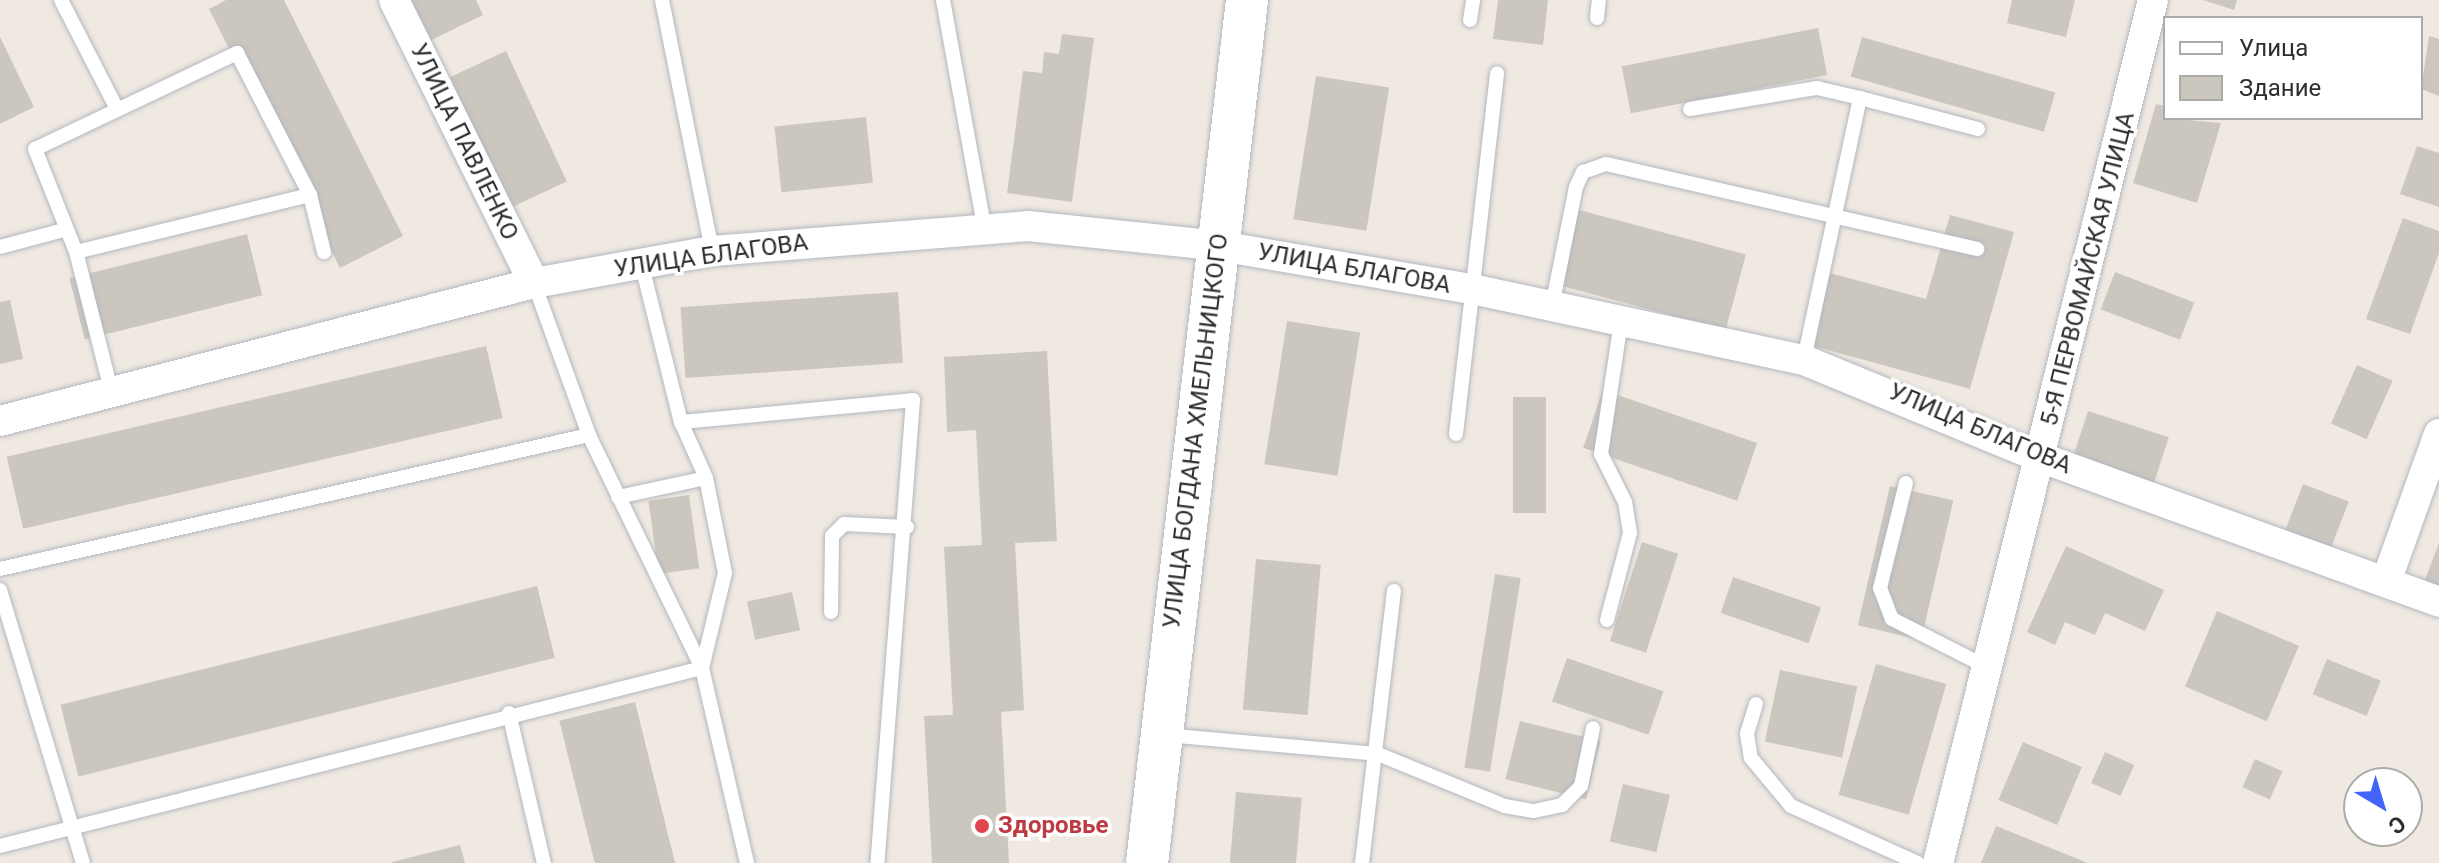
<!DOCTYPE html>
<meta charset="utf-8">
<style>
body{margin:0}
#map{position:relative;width:2439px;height:863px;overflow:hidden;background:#efe9e1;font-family:Roboto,sans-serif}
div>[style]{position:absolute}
.building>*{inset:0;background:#cbc7bf;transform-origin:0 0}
.roads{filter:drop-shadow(0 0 2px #b4b7c1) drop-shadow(0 0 2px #b4b7c1)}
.service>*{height:14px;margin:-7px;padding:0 7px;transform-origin:7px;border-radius:7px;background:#fff}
.minor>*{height:30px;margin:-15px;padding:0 15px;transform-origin:15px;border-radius:15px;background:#fff}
.secondary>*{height:42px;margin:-21px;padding:0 21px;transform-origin:21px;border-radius:21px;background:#fff}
.dots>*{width:22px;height:22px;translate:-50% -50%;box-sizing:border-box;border:4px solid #fff;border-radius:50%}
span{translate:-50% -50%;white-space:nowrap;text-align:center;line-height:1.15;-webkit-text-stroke:7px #fff;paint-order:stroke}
.street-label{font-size:24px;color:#2e2e2e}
.health-label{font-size:24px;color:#be3a42;font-weight:700}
.left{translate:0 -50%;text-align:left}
.legend{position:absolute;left:2163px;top:16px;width:260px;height:104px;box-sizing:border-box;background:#fff;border:2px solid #ababab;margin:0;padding:10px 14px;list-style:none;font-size:24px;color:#2e2e2e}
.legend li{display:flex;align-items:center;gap:16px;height:40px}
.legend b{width:40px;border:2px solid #ababab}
.north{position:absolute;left:2343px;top:767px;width:80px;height:80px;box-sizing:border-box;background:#fff;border:2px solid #ababab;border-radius:50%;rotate:142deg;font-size:22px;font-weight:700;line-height:32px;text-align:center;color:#2e2e2e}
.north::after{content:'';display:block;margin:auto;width:28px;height:36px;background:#4264fb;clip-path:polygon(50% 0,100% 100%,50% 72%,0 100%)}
</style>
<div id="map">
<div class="building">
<i style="clip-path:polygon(226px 0,284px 0,403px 236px,340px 268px,209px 9px)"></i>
<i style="clip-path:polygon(407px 0,476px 0,483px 15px,427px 42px)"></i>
<i style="clip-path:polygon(1498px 0,1548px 0,1543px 45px,1493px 39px)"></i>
<i style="clip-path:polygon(2012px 0,2075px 0,2066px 37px,2007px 23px)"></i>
<i style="clip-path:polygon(2203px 0,2237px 0,2234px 10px)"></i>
<i style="left:1818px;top:28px;width:48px;height:200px;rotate:79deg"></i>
<i style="clip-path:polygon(1062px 34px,1094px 38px,1072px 202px,1007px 193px,1023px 71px,1042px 73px,1044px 52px,1059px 54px)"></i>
<i style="clip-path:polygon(2429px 36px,2439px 39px,2439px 96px,2421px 89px)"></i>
<i style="clip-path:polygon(0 37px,34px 107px,0 124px)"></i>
<i style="left:1862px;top:37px;width:201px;height:41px;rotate:16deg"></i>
<i style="left:506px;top:51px;width:144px;height:62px;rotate:65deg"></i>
<i style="left:1316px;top:76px;width:74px;height:145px;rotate:9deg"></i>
<i style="clip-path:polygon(2156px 104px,2165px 106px,2165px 118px,2221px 123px,2197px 203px,2133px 183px)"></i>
<i style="left:866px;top:117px;width:66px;height:92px;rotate:84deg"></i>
<i style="clip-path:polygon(2417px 146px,2439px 153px,2439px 207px,2400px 194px)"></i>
<i style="left:1572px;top:208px;width:180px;height:78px;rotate:15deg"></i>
<i style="clip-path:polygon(1950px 215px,2014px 232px,1970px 389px,1806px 344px,1826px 272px,1926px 299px)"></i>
<i style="clip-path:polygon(2403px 218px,2439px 231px,2439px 253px,2410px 334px,2366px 319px)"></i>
<i style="left:247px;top:234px;width:63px;height:183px;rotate:76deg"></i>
<i style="left:2115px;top:272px;width:85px;height:40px;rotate:21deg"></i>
<i style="left:898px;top:292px;width:71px;height:218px;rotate:86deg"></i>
<i style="clip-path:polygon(10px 300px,23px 359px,0 364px,0 302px)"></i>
<i style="left:1287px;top:321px;width:74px;height:145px;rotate:9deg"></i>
<i style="left:486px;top:346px;width:74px;height:492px;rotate:77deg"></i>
<i style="clip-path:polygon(1047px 351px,1057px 541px,1015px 543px,1024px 710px,1001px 712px,1009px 863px,932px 863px,924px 716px,953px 715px,944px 547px,982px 545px,976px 430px,947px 432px,944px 357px)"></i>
<i style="left:2357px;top:365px;width:39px;height:64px;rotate:24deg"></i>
<i style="left:1603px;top:390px;width:163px;height:61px;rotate:19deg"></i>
<i style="left:1513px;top:397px;width:33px;height:116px"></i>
<i style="left:2088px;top:411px;width:85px;height:52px;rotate:18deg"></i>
<i style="left:2303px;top:484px;width:49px;height:55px;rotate:21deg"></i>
<i style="left:1890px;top:486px;width:65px;height:143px;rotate:13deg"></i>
<i style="left:689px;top:495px;width:74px;height:41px;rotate:82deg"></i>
<i style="left:1642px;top:542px;width:38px;height:104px;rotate:18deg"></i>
<i style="clip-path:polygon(2439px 543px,2439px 603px,2419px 595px)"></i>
<i style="clip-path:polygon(2066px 546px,2164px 590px,2145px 631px,2105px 613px,2095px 635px,2065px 622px,2055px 645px,2027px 632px)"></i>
<i style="left:1256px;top:559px;width:65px;height:151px;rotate:5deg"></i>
<i style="left:1495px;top:574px;width:26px;height:196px;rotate:9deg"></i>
<i style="left:1733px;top:577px;width:93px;height:38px;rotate:19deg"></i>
<i style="left:537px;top:586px;width:74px;height:491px;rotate:76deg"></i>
<i style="left:792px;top:592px;width:39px;height:46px;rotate:78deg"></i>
<i style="left:2217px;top:611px;width:89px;height:82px;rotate:23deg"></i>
<i style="left:1567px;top:658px;width:102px;height:46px;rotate:19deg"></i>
<i style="left:2327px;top:659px;width:58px;height:38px;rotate:22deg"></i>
<i style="left:1876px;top:664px;width:73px;height:136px;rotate:16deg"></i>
<i style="left:1780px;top:670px;width:79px;height:73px;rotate:12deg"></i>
<i style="left:635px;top:702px;width:166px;height:78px;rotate:76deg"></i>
<i style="left:1520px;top:721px;width:83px;height:60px;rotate:14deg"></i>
<i style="left:2023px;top:742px;width:64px;height:63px;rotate:23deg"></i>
<i style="left:2105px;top:752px;width:32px;height:34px;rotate:24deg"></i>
<i style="left:2255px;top:759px;width:30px;height:31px;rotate:24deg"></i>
<i style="left:1623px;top:784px;width:48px;height:59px;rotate:13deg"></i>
<i style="left:1236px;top:792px;width:66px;height:71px;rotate:5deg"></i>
<i style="clip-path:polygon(1996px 826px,2088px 863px,1981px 863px)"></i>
<i style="clip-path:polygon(460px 845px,465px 863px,392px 863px,392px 862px)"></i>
</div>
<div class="roads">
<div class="service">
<i style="left:61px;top:0;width:123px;rotate:62.8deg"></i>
<i style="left:662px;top:0;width:256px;rotate:78.7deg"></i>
<i style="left:943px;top:0;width:230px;rotate:79.7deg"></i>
<i style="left:1597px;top:18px;width:18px;rotate:-84deg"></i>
<i style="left:1470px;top:20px;width:20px;rotate:-81deg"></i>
<i style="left:1860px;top:98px;width:122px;rotate:14.7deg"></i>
<i style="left:1690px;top:109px;width:129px;rotate:-9.4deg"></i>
<i style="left:1817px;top:88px;width:44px;rotate:13.1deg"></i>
<i style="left:1860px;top:98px;width:268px;rotate:102.1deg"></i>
<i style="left:0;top:247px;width:66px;rotate:-14.9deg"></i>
<i style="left:76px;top:252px;width:241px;rotate:-13.7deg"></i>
<i style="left:642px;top:266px;width:161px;rotate:76deg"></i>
<i style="left:681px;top:422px;width:61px;rotate:65.9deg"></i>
<i style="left:706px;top:478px;width:97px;rotate:78.7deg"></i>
<i style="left:725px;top:573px;width:98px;rotate:103.6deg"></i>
<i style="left:702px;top:668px;width:200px;rotate:77deg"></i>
<i style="left:1552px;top:306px;width:121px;rotate:-78.6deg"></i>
<i style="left:1576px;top:187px;width:17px;rotate:-65deg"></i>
<i style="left:1583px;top:172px;width:24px;rotate:-19deg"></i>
<i style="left:1606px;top:164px;width:381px;rotate:12.9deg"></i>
<i style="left:111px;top:390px;width:142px;rotate:-104.2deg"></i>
<i style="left:76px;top:252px;width:111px;rotate:-111.7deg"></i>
<i style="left:35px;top:149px;width:224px;rotate:-25.4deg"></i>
<i style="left:237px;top:53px;width:160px;rotate:62.8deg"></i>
<i style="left:310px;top:195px;width:59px;rotate:76.2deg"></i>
<i style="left:681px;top:422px;width:233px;rotate:-5.4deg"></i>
<i style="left:913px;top:400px;width:464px;rotate:94.4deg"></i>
<i style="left:1456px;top:434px;width:363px;rotate:-83.5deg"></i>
<i style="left:1906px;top:483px;width:108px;rotate:103.9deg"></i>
<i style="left:1880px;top:588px;width:33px;rotate:69deg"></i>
<i style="left:1892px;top:619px;width:102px;rotate:26.8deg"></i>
<i style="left:618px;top:497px;width:90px;rotate:-12.2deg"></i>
<i style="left:0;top:569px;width:604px;rotate:-12.82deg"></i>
<i style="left:0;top:590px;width:285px;rotate:73.1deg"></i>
<i style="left:831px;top:612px;width:76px;rotate:-89.2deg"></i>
<i style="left:832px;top:536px;width:17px;rotate:-45deg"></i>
<i style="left:844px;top:524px;width:63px;rotate:2.7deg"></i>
<i style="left:1607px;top:620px;width:90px;rotate:-75.2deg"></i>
<i style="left:1630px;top:533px;width:31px;rotate:-99deg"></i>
<i style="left:1625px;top:502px;width:54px;rotate:-116.6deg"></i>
<i style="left:1601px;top:454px;width:134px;rotate:-81.4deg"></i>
<i style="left:1756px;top:704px;width:31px;rotate:107deg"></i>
<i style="left:1747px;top:734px;width:24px;rotate:81deg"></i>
<i style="left:1751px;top:758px;width:62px;rotate:50.2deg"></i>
<i style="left:1791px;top:806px;width:139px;rotate:24.2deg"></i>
<i style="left:509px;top:713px;width:154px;rotate:76.9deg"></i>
<i style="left:1165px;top:735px;width:214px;rotate:5.1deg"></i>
<i style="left:1378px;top:754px;width:137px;rotate:22.3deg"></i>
<i style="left:1505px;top:806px;width:29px;rotate:10deg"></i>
<i style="left:1534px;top:811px;width:29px;rotate:-12deg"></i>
<i style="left:1562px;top:805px;width:27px;rotate:-45deg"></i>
<i style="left:1581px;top:786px;width:59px;rotate:-78.3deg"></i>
<i style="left:0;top:846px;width:724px;rotate:-14.23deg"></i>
<i style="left:702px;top:668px;width:259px;rotate:-115.9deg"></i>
<i style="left:589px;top:435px;width:162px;rotate:-109.9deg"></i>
<i style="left:1362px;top:863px;width:274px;rotate:-83.3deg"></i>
</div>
<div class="minor">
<i style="left:394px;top:0;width:316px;rotate:63.7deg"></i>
<i style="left:0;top:421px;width:552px;rotate:-14.49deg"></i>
<i style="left:534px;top:283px;width:181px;rotate:-10.2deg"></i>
<i style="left:712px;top:251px;width:317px;rotate:-4.5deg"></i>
<i style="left:1028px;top:226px;width:193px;rotate:5.9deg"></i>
<i style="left:1220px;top:246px;width:256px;rotate:9.7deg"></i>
<i style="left:1472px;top:289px;width:340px;rotate:12.1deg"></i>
<i style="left:1804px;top:360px;width:257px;rotate:22.4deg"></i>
<i style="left:2042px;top:458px;width:422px;rotate:19.9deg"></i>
<i style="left:2387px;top:579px;width:154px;rotate:-70.3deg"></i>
<i style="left:1938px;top:863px;width:889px;rotate:-76.01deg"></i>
</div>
<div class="secondary">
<i style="left:1147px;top:863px;width:869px;rotate:-83.39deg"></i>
</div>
</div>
<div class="dots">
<i style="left:982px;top:826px;background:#e0444e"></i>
</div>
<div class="street-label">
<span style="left:464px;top:142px;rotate:64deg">УЛИЦА ПАВЛЕНКО</span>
<span style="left:711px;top:256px;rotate:-8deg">УЛИЦА БЛАГОВА</span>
<span style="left:1354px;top:269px;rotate:10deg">УЛИЦА БЛАГОВА</span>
<span style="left:2088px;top:269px;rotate:-76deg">5-Я ПЕРВОМАЙСКАЯ УЛИЦА</span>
<span style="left:1980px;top:429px;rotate:23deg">УЛИЦА БЛАГОВА</span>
<span style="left:1196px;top:431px;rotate:-83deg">УЛИЦА БОГДАНА ХМЕЛЬНИЦКОГО</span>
</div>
<div class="health-label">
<span class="left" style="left:998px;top:826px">Здоровье</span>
</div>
<ul class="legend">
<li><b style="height:10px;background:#fff"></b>Улица</li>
<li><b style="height:22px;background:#cbc7bf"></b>Здание</li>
</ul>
<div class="north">С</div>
</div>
